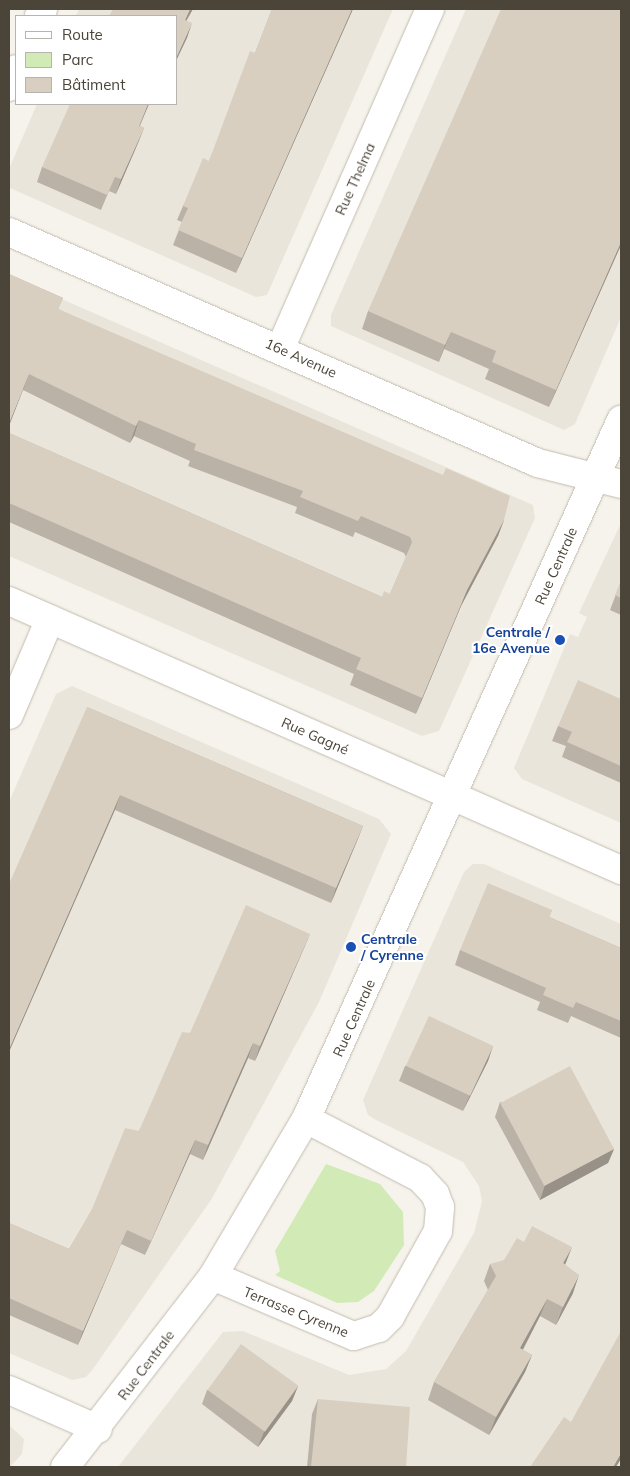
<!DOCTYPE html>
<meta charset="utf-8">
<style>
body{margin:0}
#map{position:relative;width:630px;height:1476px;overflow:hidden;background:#f6f3ec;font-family:Mulish,sans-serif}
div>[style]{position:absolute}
.residential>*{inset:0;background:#eae5da}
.green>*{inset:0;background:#d2eab5}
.roads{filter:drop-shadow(0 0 1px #c2bbae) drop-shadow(0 0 1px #c2bbae)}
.minor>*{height:28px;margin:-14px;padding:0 14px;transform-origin:14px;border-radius:14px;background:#fff}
.wall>*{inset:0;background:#bab2a6}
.shaded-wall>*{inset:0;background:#979187}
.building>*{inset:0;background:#d8cfc1;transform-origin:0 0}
.dots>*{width:14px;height:14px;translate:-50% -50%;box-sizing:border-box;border:2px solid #fff;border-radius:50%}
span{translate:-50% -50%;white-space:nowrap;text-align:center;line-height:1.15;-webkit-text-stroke:4px #fff;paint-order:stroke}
.street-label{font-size:14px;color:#4b4439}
.transit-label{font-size:14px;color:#164399;font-weight:700}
.right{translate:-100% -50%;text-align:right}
.left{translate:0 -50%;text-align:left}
.frame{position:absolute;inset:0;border:10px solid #4b4439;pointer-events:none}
.legend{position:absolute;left:15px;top:15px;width:162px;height:90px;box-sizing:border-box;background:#fff;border:1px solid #b7b4b0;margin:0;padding:6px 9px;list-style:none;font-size:15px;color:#4b4439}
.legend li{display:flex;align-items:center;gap:10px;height:25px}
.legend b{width:25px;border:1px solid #b7b4b0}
</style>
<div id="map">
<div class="residential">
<i style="clip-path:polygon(79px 9px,393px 9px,267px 295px,256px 297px,10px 188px,9px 169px,37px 104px,176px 104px,176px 16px,76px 16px)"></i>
<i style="clip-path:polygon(466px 9px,621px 9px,621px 317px,575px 424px,564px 430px,331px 326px,331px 315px)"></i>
<i style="clip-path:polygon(9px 276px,533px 505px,535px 518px,439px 731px,422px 736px,9px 556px)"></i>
<i style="clip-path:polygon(621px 523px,621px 823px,522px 779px,514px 768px,570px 634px,578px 637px,587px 617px,579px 613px)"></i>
<i style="clip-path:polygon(72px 686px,379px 819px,391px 834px,319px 1002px,211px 1200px,93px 1369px,86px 1377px,72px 1380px,9px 1353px,9px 802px,56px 694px)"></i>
<i style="clip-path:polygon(473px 864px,484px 864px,621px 924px,621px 1467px,118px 1467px,223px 1332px,243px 1331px,349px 1375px,386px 1369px,406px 1351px,474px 1233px,482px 1201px,479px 1186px,463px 1162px,376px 1120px,368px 1115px,363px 1100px,464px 872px)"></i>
<i style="clip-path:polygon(9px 1425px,24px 1439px,22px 1454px,10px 1467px)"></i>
</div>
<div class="green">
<i style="clip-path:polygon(326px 1164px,380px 1184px,403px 1212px,404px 1245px,374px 1291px,358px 1302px,337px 1303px,275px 1275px,280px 1271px,275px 1251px)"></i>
</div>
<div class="roads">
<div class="minor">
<i style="left:39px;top:16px;width:8px;rotate:-60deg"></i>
<i style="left:9px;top:87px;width:19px;rotate:-69deg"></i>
<i style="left:9px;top:232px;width:577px;rotate:23.59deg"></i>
<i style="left:538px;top:463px;width:86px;rotate:14.2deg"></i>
<i style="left:280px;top:349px;width:372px;rotate:-66.2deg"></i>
<i style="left:9px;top:601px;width:669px;rotate:23.73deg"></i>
<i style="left:9px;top:715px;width:104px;rotate:-66.9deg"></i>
<i style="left:213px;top:1276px;width:153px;rotate:23.1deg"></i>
<i style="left:354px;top:1336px;width:26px;rotate:-18deg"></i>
<i style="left:379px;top:1328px;width:16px;rotate:-45deg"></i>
<i style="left:390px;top:1317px;width:98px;rotate:-60.8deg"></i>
<i style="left:438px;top:1231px;width:24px;rotate:-85deg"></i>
<i style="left:440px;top:1207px;width:14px;rotate:-111deg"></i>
<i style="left:435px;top:1194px;width:22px;rotate:-133deg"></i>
<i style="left:420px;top:1178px;width:128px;rotate:-152.6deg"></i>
<i style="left:9px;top:1390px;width:97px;rotate:23.7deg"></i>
<i style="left:65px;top:1467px;width:242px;rotate:-52.2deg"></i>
<i style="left:213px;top:1276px;width:182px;rotate:-59.4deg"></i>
<i style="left:306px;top:1119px;width:767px;rotate:-65.74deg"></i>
</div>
</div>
<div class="wall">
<i style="clip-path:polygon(272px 9px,353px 9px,236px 273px,173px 245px,182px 222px,177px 220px,183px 206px,209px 161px,255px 53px)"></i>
<i style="clip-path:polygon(621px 9px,621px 245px,549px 407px,485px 379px,489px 369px,444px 349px,439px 362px,362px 329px,368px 311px)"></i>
<i style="clip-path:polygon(149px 104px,140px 126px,144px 128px,138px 143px,116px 194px,109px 191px,101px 210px,37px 182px,42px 167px)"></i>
<i style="clip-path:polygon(9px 274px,63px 298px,58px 309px,504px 520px,498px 536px,461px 606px,416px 714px,350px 685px,354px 674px,9px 522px,9px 433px,382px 597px,390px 594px,406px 557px,404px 553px,355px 532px,353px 537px,295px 513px,297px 507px,188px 466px,190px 461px,134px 436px,130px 443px,23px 390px)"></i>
<i style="clip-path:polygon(621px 581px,621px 615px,610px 610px)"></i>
<i style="clip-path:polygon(621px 699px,621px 783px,562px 757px,566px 746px,552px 741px,558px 726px)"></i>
<i style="clip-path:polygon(87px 707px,363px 826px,357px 841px,331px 903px,115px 810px)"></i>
<i style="clip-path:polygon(552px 910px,549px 917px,621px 948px,621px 1038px,571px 1016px,568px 1023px,537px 1010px,540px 1002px,455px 965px,460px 950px)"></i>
<i style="clip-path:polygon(310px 934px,304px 948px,255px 1061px,248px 1058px,203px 1160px,190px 1154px,145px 1255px,121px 1244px,78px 1345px,9px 1315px,9px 1223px,69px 1249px,139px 1131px,190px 1033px)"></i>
<i style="clip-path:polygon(493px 1046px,488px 1061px,463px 1111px,399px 1081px,405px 1066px)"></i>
<i style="clip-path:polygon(500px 1102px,614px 1149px,608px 1163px,540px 1200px,495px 1117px)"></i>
<i style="clip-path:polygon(490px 1264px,565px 1265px,573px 1293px,556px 1325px,540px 1316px,523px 1350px,532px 1355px,525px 1372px,489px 1435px,428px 1400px,434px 1382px,488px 1290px,484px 1281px)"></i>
<i style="clip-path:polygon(298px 1386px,292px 1401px,258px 1447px,202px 1404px,207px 1390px)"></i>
<i style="clip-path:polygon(318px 1399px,406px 1467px,307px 1467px,312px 1414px)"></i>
</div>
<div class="shaded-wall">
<i style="clip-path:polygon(190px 9px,193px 9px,179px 34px,185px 20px)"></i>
<i style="clip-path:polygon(352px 9px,353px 9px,236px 273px,242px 258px)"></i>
<i style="clip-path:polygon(192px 23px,187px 38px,176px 61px,176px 58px)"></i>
<i style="clip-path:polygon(148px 104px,149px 104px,133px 140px,139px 126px)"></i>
<i style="clip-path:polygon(144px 128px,138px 143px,116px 194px,121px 179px)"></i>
<i style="clip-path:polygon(621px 242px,621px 245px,549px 407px,556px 390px)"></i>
<i style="clip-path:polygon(451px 332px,444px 349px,439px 362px,445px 345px)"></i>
<i style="clip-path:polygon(29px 374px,23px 390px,9px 426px,9px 423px)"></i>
<i style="clip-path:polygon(139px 420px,134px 436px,130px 443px,136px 426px)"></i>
<i style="clip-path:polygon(504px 520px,498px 536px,461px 606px,416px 714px,422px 698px,467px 590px)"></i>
<i style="clip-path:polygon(120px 795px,115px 810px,9px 1052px,9px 1049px)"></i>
<i style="clip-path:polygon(363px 826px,357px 841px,331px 903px,336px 888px)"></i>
<i style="clip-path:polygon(310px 934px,304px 948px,255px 1061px,260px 1046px)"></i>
<i style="clip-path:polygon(253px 1043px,248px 1058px,203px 1160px,208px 1145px)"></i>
<i style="clip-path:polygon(493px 1046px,488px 1061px,463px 1111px,469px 1097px)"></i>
<i style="clip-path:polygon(195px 1140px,190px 1154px,145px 1255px,151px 1241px)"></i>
<i style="clip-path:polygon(614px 1149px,608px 1163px,540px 1200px,545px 1185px)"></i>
<i style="clip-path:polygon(127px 1230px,121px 1244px,78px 1345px,83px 1331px)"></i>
<i style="clip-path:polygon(572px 1247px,565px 1265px,563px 1263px)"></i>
<i style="clip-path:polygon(579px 1275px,573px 1293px,556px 1325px,563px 1307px)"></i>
<i style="clip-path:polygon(547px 1299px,540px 1316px,514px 1366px,520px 1348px)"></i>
<i style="clip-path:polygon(532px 1355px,525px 1372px,489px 1435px,496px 1417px)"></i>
<i style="clip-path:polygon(298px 1386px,292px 1401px,258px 1447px,264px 1432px)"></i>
<i style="clip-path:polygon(621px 1453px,621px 1459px,616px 1467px,613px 1467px)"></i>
</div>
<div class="building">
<i style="clip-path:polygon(113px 9px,190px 9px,185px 20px,192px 23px,176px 58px,176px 16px,109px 16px)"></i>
<i style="clip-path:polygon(272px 9px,352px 9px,242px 258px,178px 230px,188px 208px,183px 206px,203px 158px,209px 161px,250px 51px,255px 53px)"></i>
<i style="clip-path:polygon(501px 9px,621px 9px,621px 242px,556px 390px,492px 362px,496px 351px,451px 332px,445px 345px,368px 311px)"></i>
<i style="clip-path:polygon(70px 104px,148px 104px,139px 126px,144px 128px,121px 179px,115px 177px,107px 195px,42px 167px)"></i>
<i style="clip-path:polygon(9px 274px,63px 298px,58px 309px,443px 475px,446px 468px,510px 496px,504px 520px,467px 590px,422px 698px,356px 669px,361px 658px,9px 503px,9px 433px,382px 597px,384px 591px,390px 594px,412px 542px,410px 537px,361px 516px,358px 521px,300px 497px,303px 491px,194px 450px,196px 444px,139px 420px,136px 426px,29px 374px,9px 423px)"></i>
<i style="clip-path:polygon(621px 581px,621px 598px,615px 595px)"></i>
<i style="clip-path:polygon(578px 680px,621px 699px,621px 766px,567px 742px,572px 732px,558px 726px)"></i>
<i style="clip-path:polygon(87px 707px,363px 826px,336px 888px,120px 795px,9px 1049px,9px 884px)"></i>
<i style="clip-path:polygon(488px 883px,552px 910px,549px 917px,621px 948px,621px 1021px,576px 1002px,573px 1008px,543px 995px,546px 988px,460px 950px)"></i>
<i style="clip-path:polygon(246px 905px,310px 934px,260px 1046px,253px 1043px,208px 1145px,195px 1140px,151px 1241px,127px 1230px,83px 1331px,9px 1298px,9px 1223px,69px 1249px,92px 1209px,125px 1128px,139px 1131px,182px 1032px,190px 1033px)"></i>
<i style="left:429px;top:1016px;width:71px;height:55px;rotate:25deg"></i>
<i style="left:570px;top:1066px;width:94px;height:79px;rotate:62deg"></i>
<i style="clip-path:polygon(532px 1226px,572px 1247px,563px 1263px,579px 1275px,563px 1307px,547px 1299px,520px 1348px,532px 1355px,496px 1417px,434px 1382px,496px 1276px,490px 1264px,504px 1260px,517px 1238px,524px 1242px)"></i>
<i style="clip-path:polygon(621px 1331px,621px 1453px,613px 1467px,530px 1467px,564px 1417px,571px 1422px)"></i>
<i style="left:241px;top:1344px;width:71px;height:57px;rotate:36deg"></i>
<i style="clip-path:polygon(318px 1399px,410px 1407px,406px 1467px,311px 1467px)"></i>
</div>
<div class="dots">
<i style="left:560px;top:640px;background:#1a4fb4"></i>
<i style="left:351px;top:947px;background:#1a4fb4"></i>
</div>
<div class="street-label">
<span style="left:355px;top:179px;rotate:-66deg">Rue Thelma</span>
<span style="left:301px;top:358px;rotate:24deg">16e Avenue</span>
<span style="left:556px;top:566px;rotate:-66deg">Rue Centrale</span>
<span style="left:315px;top:736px;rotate:24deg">Rue Gagné</span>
<span style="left:354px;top:1018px;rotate:-66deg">Rue Centrale</span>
<span style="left:296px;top:1312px;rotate:22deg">Terrasse Cyrenne</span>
<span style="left:146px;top:1365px;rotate:-53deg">Rue Centrale</span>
</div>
<div class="transit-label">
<span class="right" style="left:550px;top:640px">Centrale /<br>16e Avenue</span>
<span class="left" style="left:361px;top:947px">Centrale<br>/ Cyrenne</span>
</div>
<div class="frame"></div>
<ul class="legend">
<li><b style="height:6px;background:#fff"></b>Route</li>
<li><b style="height:14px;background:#d2eab5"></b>Parc</li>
<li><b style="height:14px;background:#d8cfc1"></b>Bâtiment</li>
</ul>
</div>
